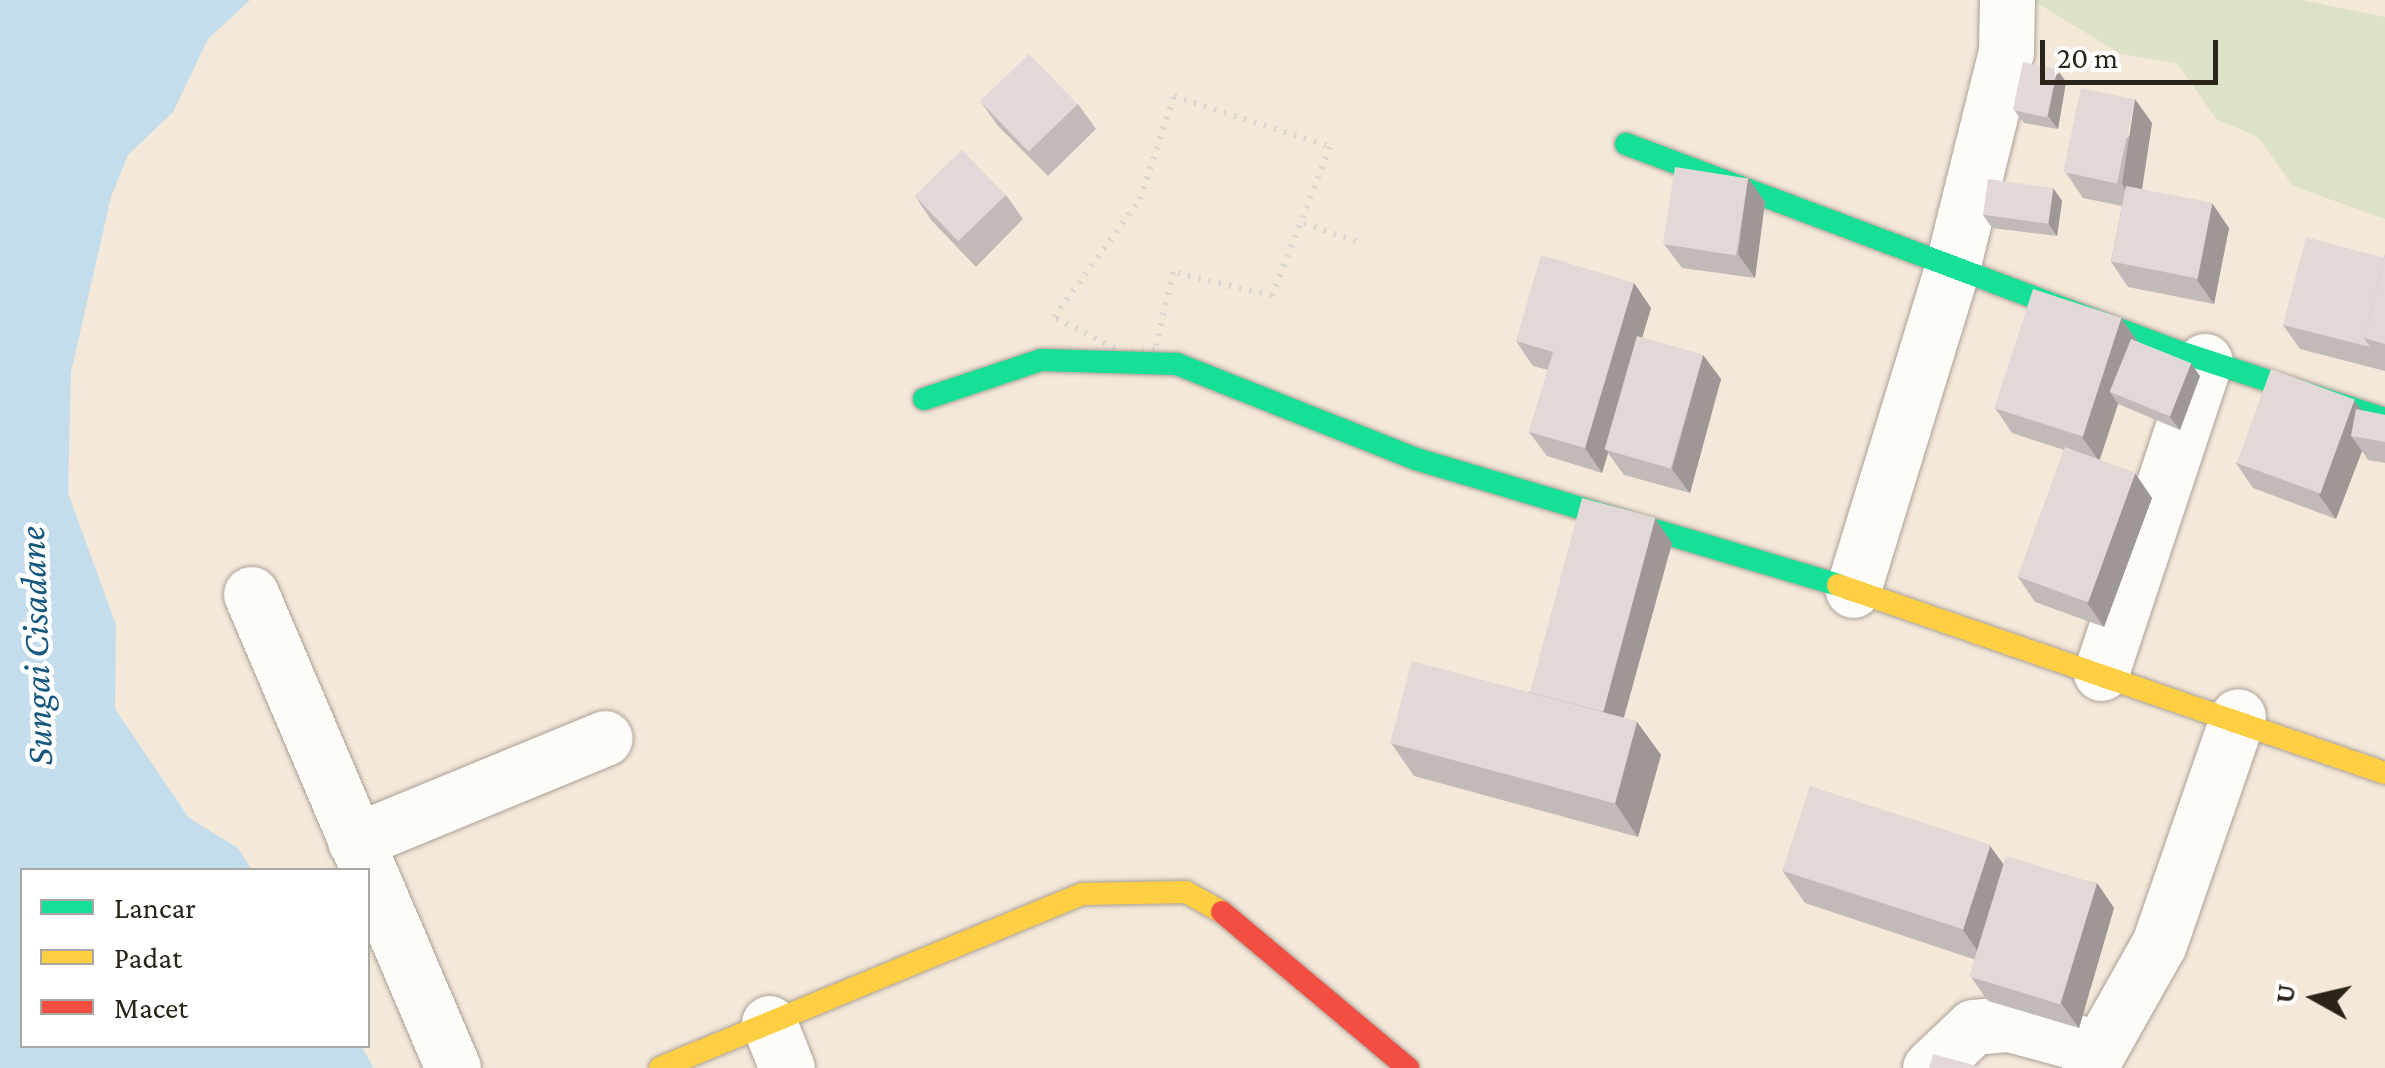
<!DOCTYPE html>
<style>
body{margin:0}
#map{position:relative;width:2385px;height:1068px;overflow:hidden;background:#f4e8d9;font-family:"Crimson Pro",serif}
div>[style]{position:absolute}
.green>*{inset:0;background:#dce2c7}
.water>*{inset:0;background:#c3dded}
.path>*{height:6px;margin-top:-3px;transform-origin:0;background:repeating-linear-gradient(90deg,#dad6d2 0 2.5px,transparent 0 10.5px)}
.roads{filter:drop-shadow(0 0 2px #aaa095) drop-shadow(0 0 2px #aaa095)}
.street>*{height:55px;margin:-27.5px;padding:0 27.5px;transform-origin:27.5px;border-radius:27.5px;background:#fdfcf9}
.fast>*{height:22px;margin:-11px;padding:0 11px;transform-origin:11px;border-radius:11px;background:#16e098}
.slow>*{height:22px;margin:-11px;padding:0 11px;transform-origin:11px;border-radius:11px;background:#ffcf43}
.jam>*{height:22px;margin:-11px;padding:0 11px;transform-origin:11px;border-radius:11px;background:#f24e42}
.wall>*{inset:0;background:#c2bab9}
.shaded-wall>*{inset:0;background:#9e9796}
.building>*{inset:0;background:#e1d8d7;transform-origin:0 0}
span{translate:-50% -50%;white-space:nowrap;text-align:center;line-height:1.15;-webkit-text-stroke:9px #fff;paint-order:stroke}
.water-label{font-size:38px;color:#15587f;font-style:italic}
.legend{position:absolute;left:20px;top:868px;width:350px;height:180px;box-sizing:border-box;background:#fff;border:2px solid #aaa7a3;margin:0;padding:12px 18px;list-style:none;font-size:30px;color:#2b2419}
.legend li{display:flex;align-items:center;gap:20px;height:50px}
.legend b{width:50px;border:2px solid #aaa7a3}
.north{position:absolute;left:2265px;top:948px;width:100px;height:100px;-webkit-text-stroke:8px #fff;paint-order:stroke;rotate:278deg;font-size:28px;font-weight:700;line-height:40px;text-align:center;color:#2b2419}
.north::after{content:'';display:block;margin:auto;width:35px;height:45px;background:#2b2419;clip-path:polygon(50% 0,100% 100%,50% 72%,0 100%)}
.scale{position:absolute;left:2040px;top:40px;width:178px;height:45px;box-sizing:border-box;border:5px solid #2b2419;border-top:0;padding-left:12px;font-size:30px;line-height:35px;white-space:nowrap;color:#2b2419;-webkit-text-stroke:8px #fff;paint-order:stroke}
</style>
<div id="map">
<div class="green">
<i style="clip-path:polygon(2032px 0,2302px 0,2385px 17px,2385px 219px,2293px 186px,2257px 136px,2217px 120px,2177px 63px,2121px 54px)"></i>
</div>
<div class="water">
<i style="clip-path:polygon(0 0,250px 0,208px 39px,173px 112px,128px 155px,111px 197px,71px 372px,68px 493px,116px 625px,115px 709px,189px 818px,238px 848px,252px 870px,22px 870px,22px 1046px,361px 1046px,374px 1068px,0 1068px)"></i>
</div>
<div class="path">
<i style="left:1174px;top:96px;width:164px;rotate:18.1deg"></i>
<i style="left:1330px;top:147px;width:160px;rotate:111.3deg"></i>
<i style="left:1272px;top:296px;width:102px;rotate:-166.4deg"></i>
<i style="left:1173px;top:272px;width:80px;rotate:103deg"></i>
<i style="left:1155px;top:350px;width:31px;rotate:174deg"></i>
<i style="left:1124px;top:353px;width:79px;rotate:-152.8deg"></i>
<i style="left:1054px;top:317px;width:146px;rotate:-53.9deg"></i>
<i style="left:1140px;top:199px;width:108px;rotate:-71.7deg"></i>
<i style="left:1304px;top:223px;width:63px;rotate:19.6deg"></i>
</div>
<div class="roads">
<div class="street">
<i style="left:1853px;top:590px;width:341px;rotate:-72.9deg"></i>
<i style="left:1953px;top:264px;width:219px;rotate:-76deg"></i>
<i style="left:2006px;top:52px;width:52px;rotate:-88.9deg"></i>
<i style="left:251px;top:594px;width:515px;rotate:66.92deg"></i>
<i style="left:2101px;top:673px;width:329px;rotate:-71.6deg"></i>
<i style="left:355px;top:841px;width:270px;rotate:-22.4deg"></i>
<i style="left:769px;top:1023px;width:48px;rotate:68.2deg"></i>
<i style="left:1930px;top:1068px;width:59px;rotate:-43.6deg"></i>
<i style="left:1973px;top:1027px;width:36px;rotate:-5deg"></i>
<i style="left:2009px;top:1024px;width:88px;rotate:15.1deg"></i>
<i style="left:2089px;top:1068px;width:142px;rotate:-60.6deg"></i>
<i style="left:2159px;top:944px;width:241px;rotate:-70.9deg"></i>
</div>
<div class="fast">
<i style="left:1626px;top:144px;width:585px;rotate:20.6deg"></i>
<i style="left:2174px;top:350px;width:222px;rotate:18.1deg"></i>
<i style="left:924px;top:399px;width:123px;rotate:-18.4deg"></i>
<i style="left:1041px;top:360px;width:136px;rotate:1.7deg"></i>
<i style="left:1177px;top:364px;width:257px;rotate:21.7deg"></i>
<i style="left:1416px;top:459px;width:440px;rotate:16.6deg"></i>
</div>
<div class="slow">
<i style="left:1838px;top:585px;width:578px;rotate:18.97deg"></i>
<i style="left:660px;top:1068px;width:457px;rotate:-22.4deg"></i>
<i style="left:1083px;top:894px;width:103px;rotate:-1.1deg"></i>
<i style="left:1186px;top:892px;width:41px;rotate:29.1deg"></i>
</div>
<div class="jam">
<i style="left:1222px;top:912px;width:243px;rotate:40deg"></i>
</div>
</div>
<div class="wall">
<i style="clip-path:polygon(2066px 82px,2058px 129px,2024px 123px,2014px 110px)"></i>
<i style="clip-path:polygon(981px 102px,1078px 104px,1096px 129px,1048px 176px,998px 126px)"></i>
<i style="clip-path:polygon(2152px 123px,2142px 189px,2229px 228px,2214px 304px,2128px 287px,2111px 262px,2122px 206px,2083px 198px,2066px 173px)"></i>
<i style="clip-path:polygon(1748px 178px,1765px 202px,1755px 278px,1682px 268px,1664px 244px)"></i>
<i style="clip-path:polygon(2053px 188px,2062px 201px,2057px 236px,1992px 228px,1983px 215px)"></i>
<i style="clip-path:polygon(1006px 195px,1023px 219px,976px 267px,932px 221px,915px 196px)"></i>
<i style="clip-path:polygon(2385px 254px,2385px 371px,2300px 349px,2283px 325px,2384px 258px)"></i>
<i style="clip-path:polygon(1634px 283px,1651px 308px,1642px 338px,1703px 355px,1721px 379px,1690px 493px,1624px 475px,1608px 453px,1602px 473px,1547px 456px,1529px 432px,1548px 370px,1533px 366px,1516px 341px)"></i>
<i style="clip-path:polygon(2121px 318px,2138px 342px,2200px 376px,2180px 430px,2118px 404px,2100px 460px,2152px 498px,2104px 627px,2035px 602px,2018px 577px,2064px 450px,2012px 433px,1995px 408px)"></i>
<i style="clip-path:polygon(2361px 410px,2385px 415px,2385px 463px,2368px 460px,2362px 451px,2336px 519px,2253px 488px,2236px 463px)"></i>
<i style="clip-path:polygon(1672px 543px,1624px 718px,1637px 722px,1661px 755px,1638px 837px,1414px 776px,1391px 743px,1529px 692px)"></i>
<i style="clip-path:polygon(1990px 846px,2004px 865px,2097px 883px,2114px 908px,2079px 1028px,1988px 1001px,1971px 977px,1976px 960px,1805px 903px,1782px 870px)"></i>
</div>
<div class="shaded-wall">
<i style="clip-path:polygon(2057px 69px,2066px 82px,2058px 129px,2048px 116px)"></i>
<i style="clip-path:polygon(2135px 99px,2152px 123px,2139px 209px,2122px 184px)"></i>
<i style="clip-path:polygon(1748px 178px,1765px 202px,1755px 278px,1738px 254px)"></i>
<i style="clip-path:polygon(2053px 188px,2062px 201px,2057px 236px,2048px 223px)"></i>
<i style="clip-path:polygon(2212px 203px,2229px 228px,2214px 304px,2197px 280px)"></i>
<i style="clip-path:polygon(1634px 283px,1651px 308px,1608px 451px,1606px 450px,1608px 453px,1602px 473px,1585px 448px)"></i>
<i style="clip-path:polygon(2121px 318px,2138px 342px,2110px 392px,2118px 404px,2099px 461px,2082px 437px)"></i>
<i style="clip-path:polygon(1703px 355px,1721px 379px,1690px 493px,1672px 469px)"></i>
<i style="clip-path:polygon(2191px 363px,2200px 376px,2180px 430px,2170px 417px)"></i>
<i style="clip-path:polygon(2354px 400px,2372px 425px,2351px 436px,2362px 451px,2336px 519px,2319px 495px)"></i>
<i style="clip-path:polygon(2135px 473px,2152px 498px,2104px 627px,2087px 603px)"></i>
<i style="clip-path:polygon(1655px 518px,1672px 543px,1618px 738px,1601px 714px)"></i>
<i style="clip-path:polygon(1637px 722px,1661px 755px,1638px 837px,1615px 803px)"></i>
<i style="clip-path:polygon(1990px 846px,2014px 879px,1986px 963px,1963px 930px)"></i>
<i style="clip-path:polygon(2097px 883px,2114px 908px,2079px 1028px,2061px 1003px)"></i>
</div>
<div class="building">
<i style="left:1029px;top:54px;width:70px;height:68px;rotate:46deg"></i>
<i style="left:2023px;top:62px;width:35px;height:49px;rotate:12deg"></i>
<i style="left:2081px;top:88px;width:55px;height:86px;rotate:12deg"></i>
<i style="left:962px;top:150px;width:63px;height:66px;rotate:46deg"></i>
<i style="left:1675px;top:167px;width:74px;height:78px;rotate:9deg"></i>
<i style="left:1988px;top:179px;width:66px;height:36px;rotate:8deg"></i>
<i style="left:2126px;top:186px;width:88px;height:77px;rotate:11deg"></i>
<i style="clip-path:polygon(2306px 237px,2384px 258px,2364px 338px,2370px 347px,2283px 325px)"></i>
<i style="clip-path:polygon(2385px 254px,2385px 344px,2364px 338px)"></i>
<i style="clip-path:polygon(1541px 255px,1634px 283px,1585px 448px,1529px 432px,1553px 352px,1516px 341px)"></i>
<i style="left:2033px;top:289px;width:93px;height:125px;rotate:18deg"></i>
<i style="left:1637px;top:336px;width:69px;height:118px;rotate:16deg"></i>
<i style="left:2131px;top:339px;width:65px;height:57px;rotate:22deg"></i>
<i style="left:2271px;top:369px;width:89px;height:100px;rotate:20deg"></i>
<i style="clip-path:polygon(2356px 409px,2385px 415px,2385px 442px,2351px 436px)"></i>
<i style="left:2065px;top:447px;width:75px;height:138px;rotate:20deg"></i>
<i style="left:1582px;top:498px;width:76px;height:201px;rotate:15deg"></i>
<i style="left:1412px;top:661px;width:233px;height:85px;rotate:15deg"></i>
<i style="left:1810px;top:786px;width:190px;height:89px;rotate:18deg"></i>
<i style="left:2006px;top:856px;width:95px;height:126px;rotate:17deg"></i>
<i style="clip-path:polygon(1933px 1054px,1984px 1068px,1929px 1068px)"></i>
</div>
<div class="water-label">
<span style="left:36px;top:646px;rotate:-92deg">Sungai Cisadane</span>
</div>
<ul class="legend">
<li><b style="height:12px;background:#16e098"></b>Lancar</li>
<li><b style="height:12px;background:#ffcf43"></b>Padat</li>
<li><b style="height:12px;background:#f24e42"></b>Macet</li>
</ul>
<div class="north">U</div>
<div class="scale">20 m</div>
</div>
